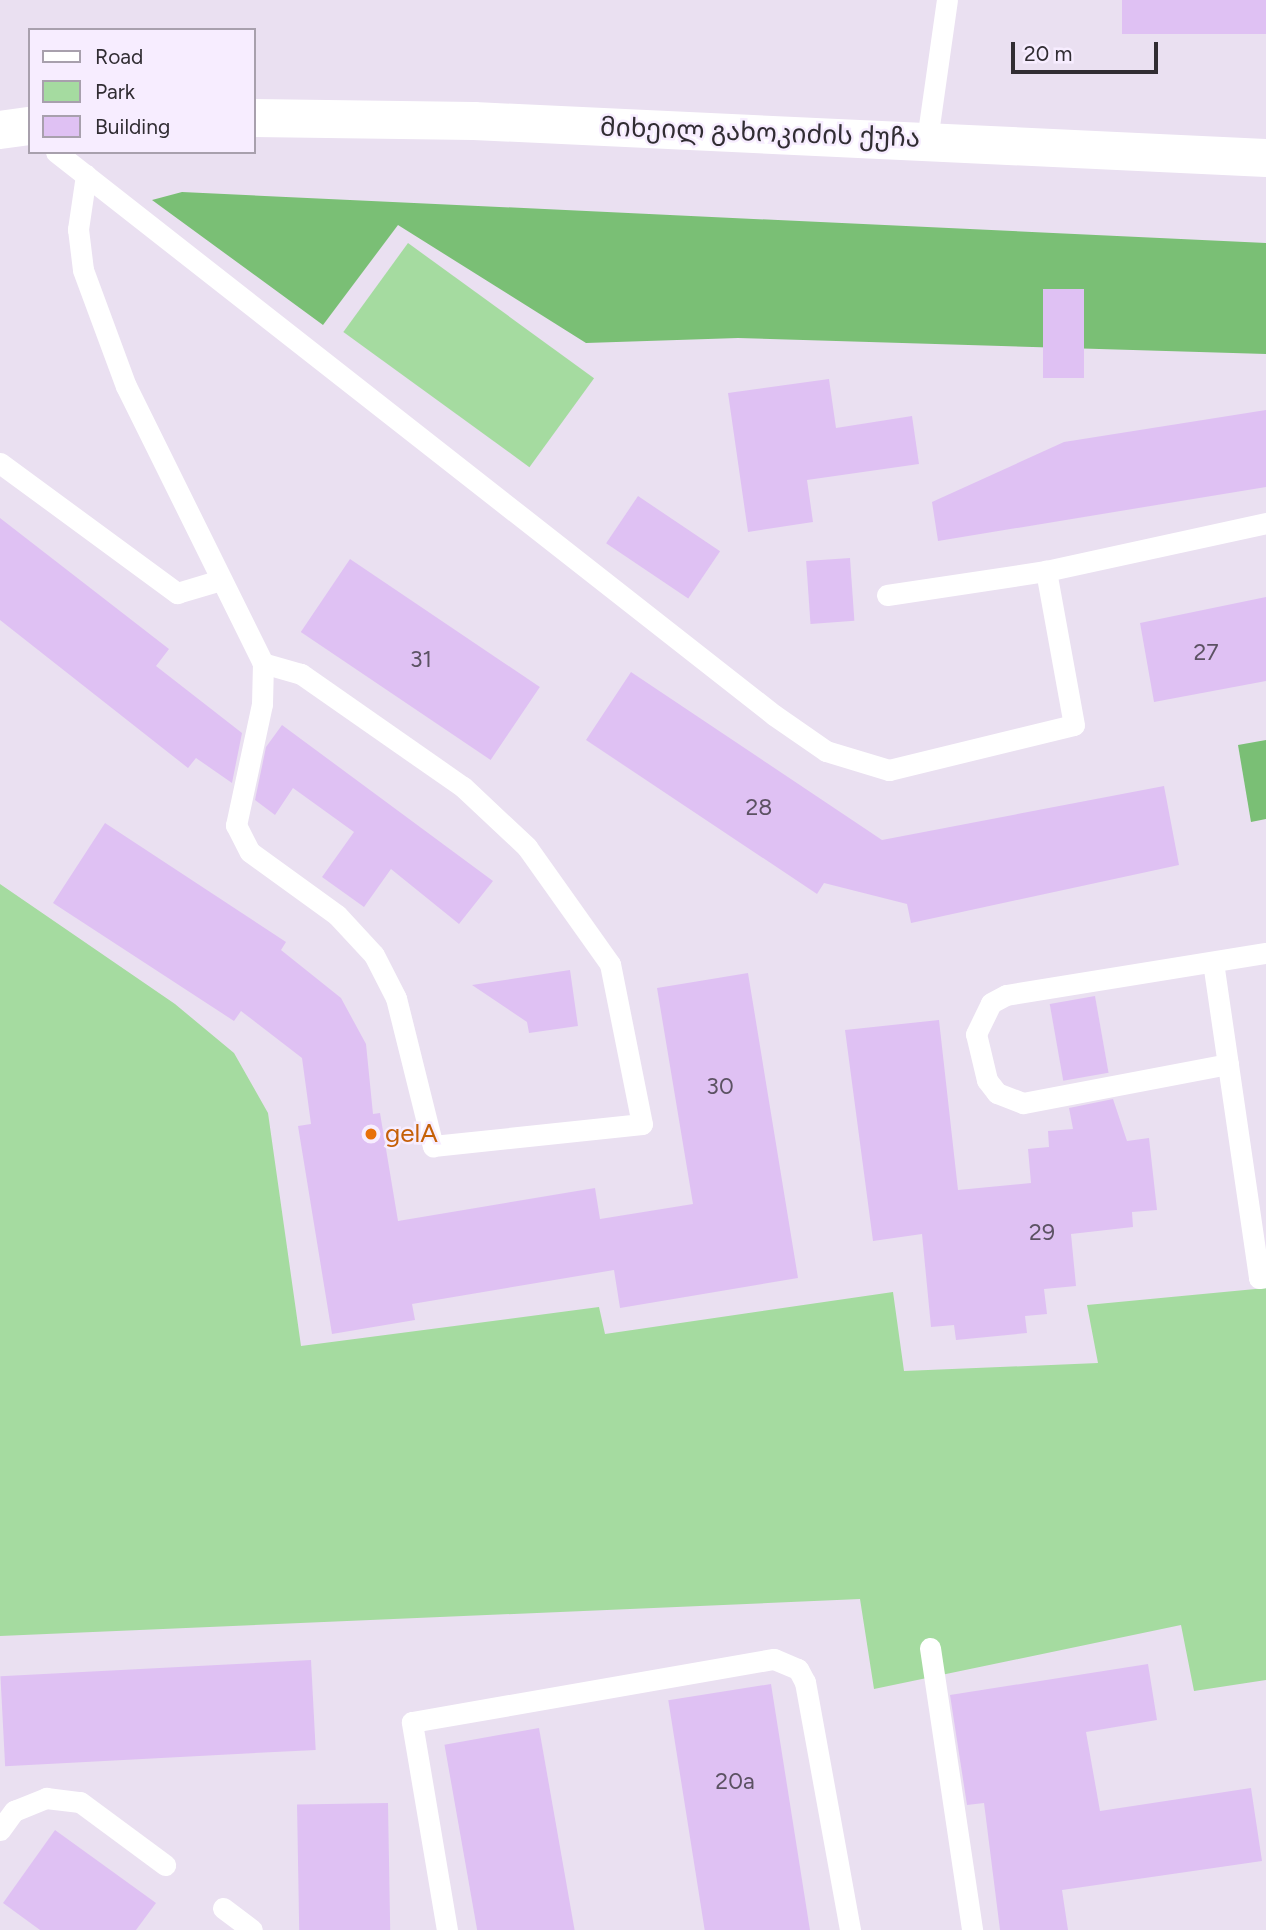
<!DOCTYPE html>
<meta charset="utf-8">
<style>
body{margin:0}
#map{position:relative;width:1266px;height:1930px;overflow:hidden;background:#eae0f1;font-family:Figtree,"Noto Sans Georgian",sans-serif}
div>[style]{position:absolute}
.green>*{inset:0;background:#a5dba0;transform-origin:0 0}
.forest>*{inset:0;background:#7abf75}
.building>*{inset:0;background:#dfc1f3;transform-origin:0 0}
.service>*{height:21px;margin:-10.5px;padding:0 10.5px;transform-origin:10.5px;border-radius:10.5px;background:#fff}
.tertiary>*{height:38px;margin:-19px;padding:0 19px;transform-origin:19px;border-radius:19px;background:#fff}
.dots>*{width:19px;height:19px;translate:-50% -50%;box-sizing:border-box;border:4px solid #f7edff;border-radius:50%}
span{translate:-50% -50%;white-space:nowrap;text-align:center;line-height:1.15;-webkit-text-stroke:5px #f7edff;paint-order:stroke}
.number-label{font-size:23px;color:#5c5263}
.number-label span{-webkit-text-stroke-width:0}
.street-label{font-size:26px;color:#312d33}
.food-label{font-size:26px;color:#c56008}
.left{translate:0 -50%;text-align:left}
.legend{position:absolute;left:28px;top:28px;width:228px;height:126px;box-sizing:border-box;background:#f7edff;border:2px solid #a8a0ad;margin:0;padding:9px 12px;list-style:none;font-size:21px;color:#312d33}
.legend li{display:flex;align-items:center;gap:14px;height:35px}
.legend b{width:35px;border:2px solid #a8a0ad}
.scale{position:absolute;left:1011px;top:42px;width:147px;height:32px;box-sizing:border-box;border:4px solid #312d33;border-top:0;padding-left:9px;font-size:21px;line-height:24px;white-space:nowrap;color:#312d33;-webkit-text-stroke:5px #f7edff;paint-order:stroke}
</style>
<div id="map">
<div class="green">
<i style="left:408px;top:243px;width:230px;height:110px;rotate:36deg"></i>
<i style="clip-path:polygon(0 884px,175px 1004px,234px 1053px,268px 1113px,301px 1346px,599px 1307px,605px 1334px,893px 1292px,904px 1371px,1098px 1363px,1087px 1305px,1266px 1288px,1266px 1680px,1194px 1691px,1181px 1625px,874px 1689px,860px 1599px,0 1636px)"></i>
</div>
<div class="forest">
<i style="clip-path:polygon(182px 192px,1266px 243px,1266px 354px,738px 338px,586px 343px,398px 225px,323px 325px,152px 200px)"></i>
<i style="clip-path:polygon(1266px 740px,1266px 819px,1251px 822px,1238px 745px)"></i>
</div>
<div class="building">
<i style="left:1122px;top:0;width:144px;height:34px"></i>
<i style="left:1043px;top:289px;width:41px;height:89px"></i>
<i style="clip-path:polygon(829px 379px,836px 428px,912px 416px,919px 464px,807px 480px,813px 522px,748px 532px,728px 393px)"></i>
<i style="clip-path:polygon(1266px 410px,1266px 487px,938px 541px,932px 502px,1064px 442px)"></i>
<i style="left:638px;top:496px;width:99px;height:57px;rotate:34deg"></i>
<i style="clip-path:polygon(0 518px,169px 649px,156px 666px,242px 733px,232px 783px,196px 758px,188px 768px,0 620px)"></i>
<i style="left:850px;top:558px;width:63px;height:44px;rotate:86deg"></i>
<i style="left:350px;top:559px;width:229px;height:88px;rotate:34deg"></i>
<i style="clip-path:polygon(1266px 597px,1266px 681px,1154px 702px,1140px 623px)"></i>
<i style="clip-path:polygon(631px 672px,882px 840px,1164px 786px,1179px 865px,911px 923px,907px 904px,824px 883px,817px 894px,586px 740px)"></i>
<i style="clip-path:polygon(282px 725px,493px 881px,459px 924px,391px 869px,364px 907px,322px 877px,354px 832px,293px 788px,275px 815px,255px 800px,266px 747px)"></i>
<i style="clip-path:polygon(105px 823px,286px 942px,281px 950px,341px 998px,366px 1044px,373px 1114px,380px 1113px,398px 1221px,595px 1188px,600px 1219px,693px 1204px,657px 988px,748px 973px,798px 1278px,620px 1308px,614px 1270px,412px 1304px,415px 1320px,332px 1334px,298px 1126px,311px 1124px,302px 1058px,241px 1011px,234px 1021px,53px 903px)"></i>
<i style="clip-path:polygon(570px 970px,578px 1026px,529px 1033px,527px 1022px,472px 985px)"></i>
<i style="left:1095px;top:996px;width:78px;height:46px;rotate:80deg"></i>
<i style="clip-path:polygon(939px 1020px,958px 1190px,1031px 1183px,1028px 1149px,1049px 1147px,1048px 1131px,1073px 1129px,1069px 1108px,1113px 1099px,1127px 1141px,1149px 1138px,1157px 1210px,1132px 1212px,1133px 1227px,1071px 1234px,1076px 1286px,1044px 1289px,1047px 1314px,1025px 1316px,1027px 1333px,956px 1340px,954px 1325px,931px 1327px,922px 1234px,873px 1241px,845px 1030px)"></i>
<i style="left:311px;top:1660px;width:90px;height:311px;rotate:87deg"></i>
<i style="clip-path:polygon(1148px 1664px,1157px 1720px,1086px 1732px,1100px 1811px,1251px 1788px,1262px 1861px,1062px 1890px,1068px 1930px,1000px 1930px,984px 1803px,967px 1805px,950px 1695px)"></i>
<i style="left:771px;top:1684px;width:249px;height:104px;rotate:81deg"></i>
<i style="left:539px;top:1728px;width:205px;height:96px;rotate:80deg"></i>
<i style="left:388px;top:1803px;width:127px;height:91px;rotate:89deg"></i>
<i style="clip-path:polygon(55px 1830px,156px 1903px,136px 1930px,40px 1930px,3px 1903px)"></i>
</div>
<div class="service">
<i style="left:927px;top:140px;width:141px;rotate:-81.9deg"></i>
<i style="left:56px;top:152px;width:912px;rotate:38.1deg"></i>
<i style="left:774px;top:715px;width:63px;rotate:34.7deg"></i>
<i style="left:826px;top:751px;width:66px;rotate:16.8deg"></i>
<i style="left:889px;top:770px;width:190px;rotate:-13.7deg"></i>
<i style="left:1074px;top:725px;width:157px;rotate:-100.3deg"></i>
<i style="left:1046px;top:571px;width:225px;rotate:-12.3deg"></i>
<i style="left:86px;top:175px;width:55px;rotate:98.4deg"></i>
<i style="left:78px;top:229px;width:41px;rotate:83deg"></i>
<i style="left:83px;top:270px;width:124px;rotate:69.7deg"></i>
<i style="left:126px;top:386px;width:309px;rotate:63.7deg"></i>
<i style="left:263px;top:663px;width:41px;rotate:91.4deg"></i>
<i style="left:262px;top:704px;width:124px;rotate:102.1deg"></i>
<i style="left:236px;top:825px;width:30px;rotate:63deg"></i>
<i style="left:250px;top:852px;width:107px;rotate:35.9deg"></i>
<i style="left:337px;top:915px;width:54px;rotate:47.2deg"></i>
<i style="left:374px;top:955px;width:48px;rotate:62.9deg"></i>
<i style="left:396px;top:998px;width:153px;rotate:76deg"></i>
<i style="left:433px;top:1146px;width:210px;rotate:-6deg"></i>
<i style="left:642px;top:1124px;width:163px;rotate:-101.3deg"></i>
<i style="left:610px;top:964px;width:143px;rotate:-125.4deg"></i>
<i style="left:527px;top:847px;width:88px;rotate:-136.8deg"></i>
<i style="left:463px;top:787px;width:198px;rotate:-145.1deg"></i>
<i style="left:301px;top:674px;width:40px;rotate:-164deg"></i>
<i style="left:0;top:463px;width:220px;rotate:36.3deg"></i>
<i style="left:177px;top:593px;width:46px;rotate:-16.5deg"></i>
<i style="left:887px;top:595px;width:161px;rotate:-8.6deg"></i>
<i style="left:1213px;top:962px;width:319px;rotate:81.7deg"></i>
<i style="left:1259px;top:1278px;width:7px;rotate:-8deg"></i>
<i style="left:1228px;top:1064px;width:209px;rotate:169.2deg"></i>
<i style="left:1023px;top:1103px;width:28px;rotate:-159deg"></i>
<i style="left:997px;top:1093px;width:16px;rotate:-128deg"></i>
<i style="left:987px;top:1080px;width:47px;rotate:-103.4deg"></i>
<i style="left:976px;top:1034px;width:34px;rotate:-64deg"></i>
<i style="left:991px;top:1003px;width:17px;rotate:-28deg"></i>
<i style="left:1006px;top:995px;width:263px;rotate:-9.2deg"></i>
<i style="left:930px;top:1648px;width:285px;rotate:81.5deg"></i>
<i style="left:0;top:1830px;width:24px;rotate:-54deg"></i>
<i style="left:14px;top:1811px;width:35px;rotate:-22deg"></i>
<i style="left:46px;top:1798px;width:34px;rotate:7deg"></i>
<i style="left:80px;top:1802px;width:106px;rotate:36.5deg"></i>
<i style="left:223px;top:1908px;width:36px;rotate:37deg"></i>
<i style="left:447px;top:1930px;width:211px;rotate:-99.6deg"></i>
<i style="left:412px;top:1722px;width:367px;rotate:-9.9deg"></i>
<i style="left:774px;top:1659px;width:26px;rotate:23deg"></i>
<i style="left:798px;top:1669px;width:15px;rotate:62deg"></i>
<i style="left:805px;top:1682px;width:252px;rotate:79.7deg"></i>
</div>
<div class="tertiary">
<i style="left:254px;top:118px;width:220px;rotate:0.8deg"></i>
<i style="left:474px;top:121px;width:793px;rotate:2.67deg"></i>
<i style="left:0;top:130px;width:30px;rotate:-8deg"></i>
</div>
<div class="dots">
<i style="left:371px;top:1134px;background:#e8710a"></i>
</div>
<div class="number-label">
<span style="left:1206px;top:652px">27</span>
<span style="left:421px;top:659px">31</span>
<span style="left:759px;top:807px">28</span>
<span style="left:720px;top:1086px">30</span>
<span style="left:1042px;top:1232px">29</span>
<span style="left:735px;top:1781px">20a</span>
</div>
<div class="street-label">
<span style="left:760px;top:133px;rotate:2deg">მიხეილ გახოკიძის ქუჩა</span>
</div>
<div class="food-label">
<span class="left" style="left:385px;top:1134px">gelA</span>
</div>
<ul class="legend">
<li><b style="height:9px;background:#fff"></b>Road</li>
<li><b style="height:19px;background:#a5dba0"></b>Park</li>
<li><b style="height:19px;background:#dfc1f3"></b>Building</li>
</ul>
<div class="scale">20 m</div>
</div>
